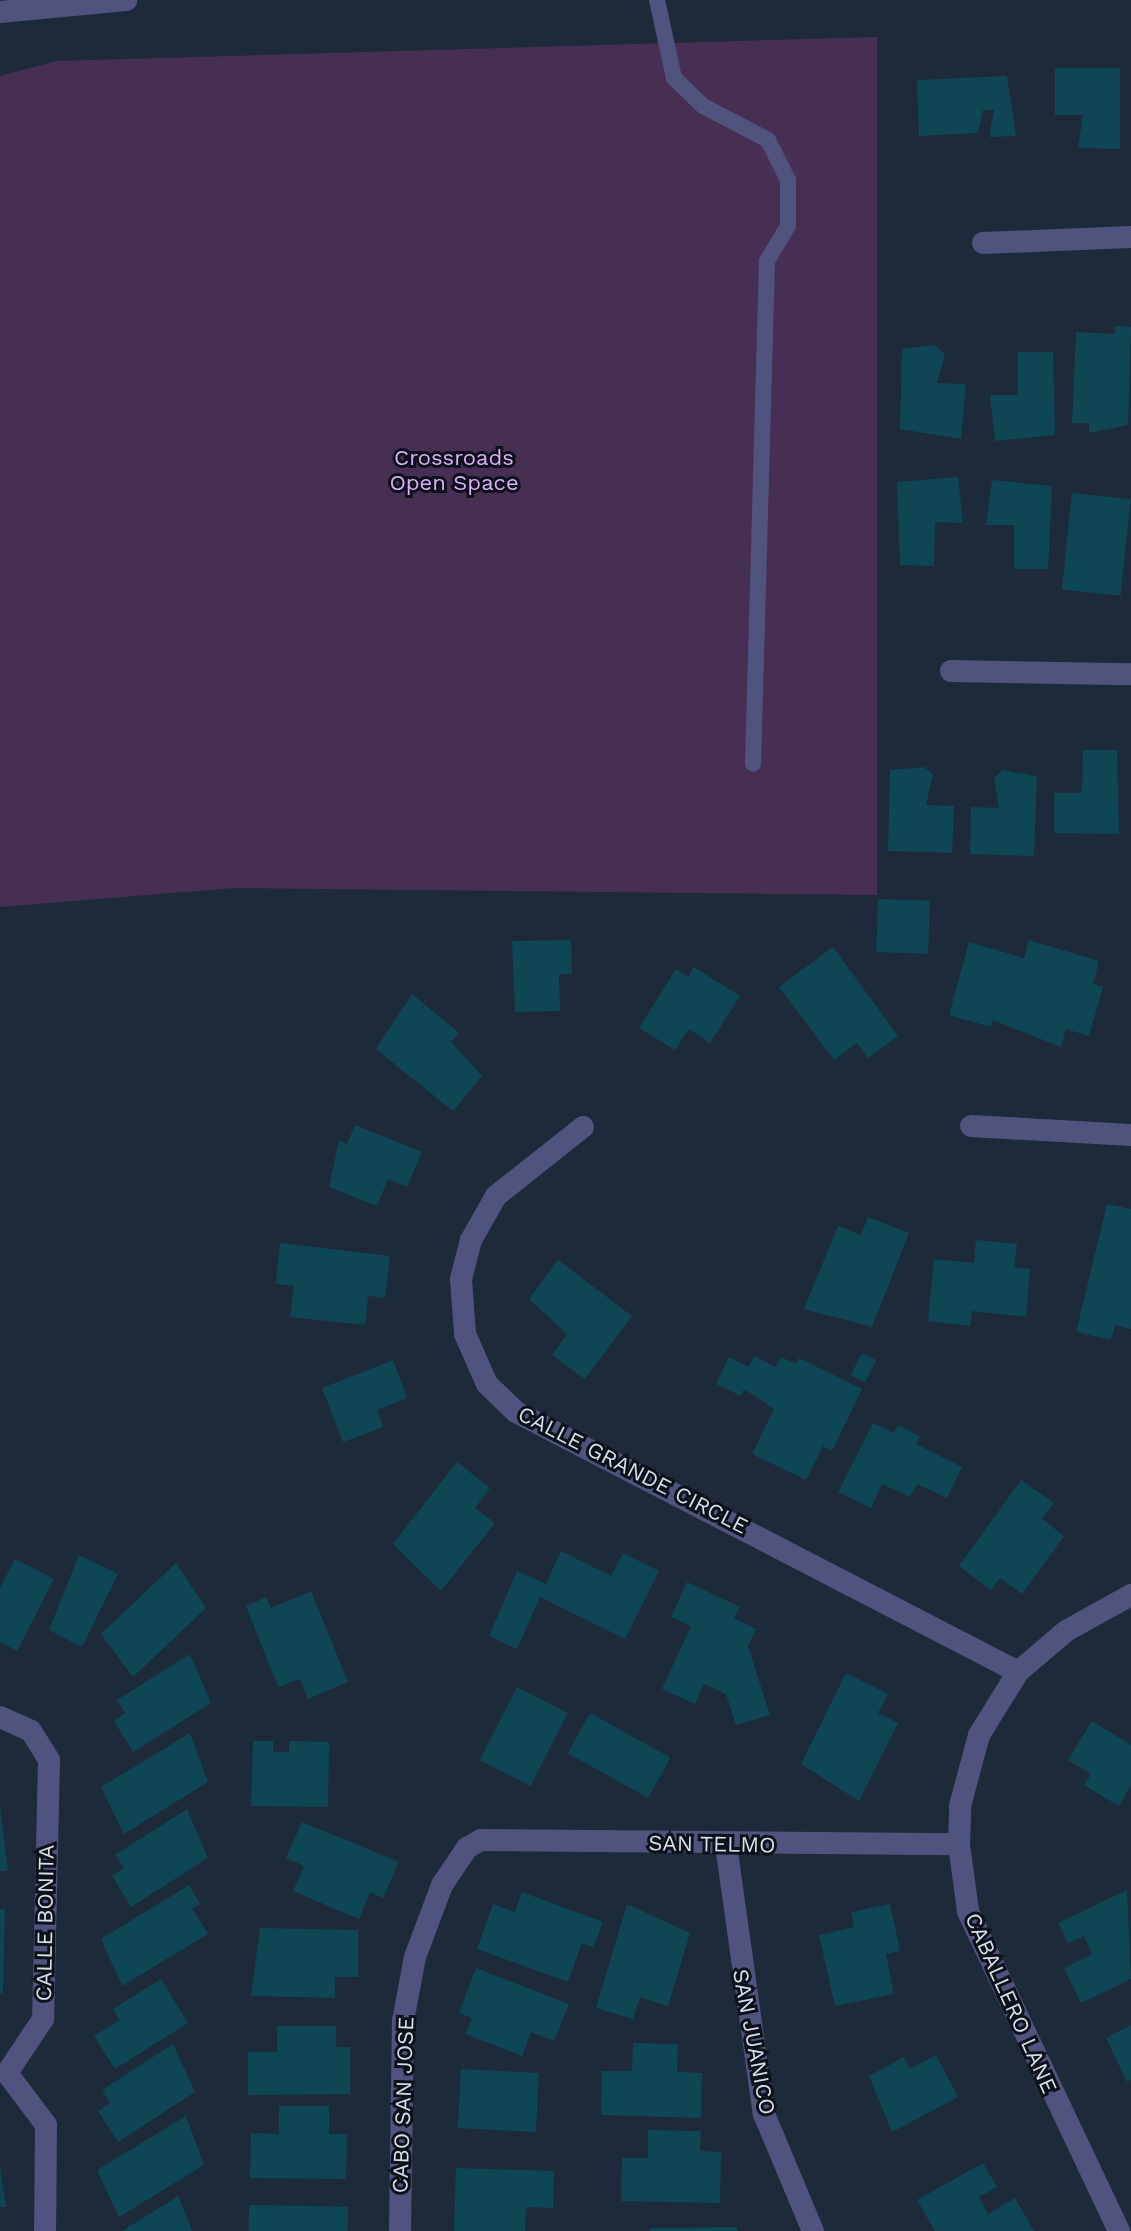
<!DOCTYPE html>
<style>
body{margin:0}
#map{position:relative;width:1131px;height:2231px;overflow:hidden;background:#1c2a39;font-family:"Work Sans",sans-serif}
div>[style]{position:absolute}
.green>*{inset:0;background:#462f53}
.building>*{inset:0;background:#0f4654;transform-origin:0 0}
.service>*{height:16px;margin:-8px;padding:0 8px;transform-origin:8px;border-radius:8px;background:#51537f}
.minor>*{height:22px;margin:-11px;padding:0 11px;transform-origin:11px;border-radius:11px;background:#51537f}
.tertiary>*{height:22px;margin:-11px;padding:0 11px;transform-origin:11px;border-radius:11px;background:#51537f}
span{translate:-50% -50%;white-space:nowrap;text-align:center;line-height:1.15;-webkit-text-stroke:6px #0c1219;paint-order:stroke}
.park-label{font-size:22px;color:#e1abff}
.street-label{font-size:22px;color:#d6dfe9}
</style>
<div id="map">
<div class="green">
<i style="clip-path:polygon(877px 37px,877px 895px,234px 888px,0 907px,0 76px,56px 61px)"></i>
</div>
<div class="building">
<i style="clip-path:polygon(1055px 68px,1120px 68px,1120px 149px,1078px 148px,1083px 115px,1055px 115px)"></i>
<i style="clip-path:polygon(1007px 76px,1016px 136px,989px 137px,994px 110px,983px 110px,978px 133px,919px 136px,917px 80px)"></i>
<i style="clip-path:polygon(1115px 326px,1131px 327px,1128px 425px,1089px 433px,1089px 423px,1072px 423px,1076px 332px,1115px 334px)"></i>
<i style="clip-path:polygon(934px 345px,945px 354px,937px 383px,966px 384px,961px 439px,900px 429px,902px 349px)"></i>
<i style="clip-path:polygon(1018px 352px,1053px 352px,1055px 435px,995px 441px,990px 395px,1018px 395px)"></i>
<i style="clip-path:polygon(958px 477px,963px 523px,935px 522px,934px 566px,900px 565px,897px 482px)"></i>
<i style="clip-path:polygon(992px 480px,1052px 486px,1048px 569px,1014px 569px,1014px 525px,986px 525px)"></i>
<i style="left:1072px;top:493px;width:59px;height:97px;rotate:6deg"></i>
<i style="clip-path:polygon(1083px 750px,1117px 750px,1119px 834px,1054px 833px,1054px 793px,1082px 793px)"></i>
<i style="clip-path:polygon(924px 767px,933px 774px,926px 805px,954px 806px,952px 853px,888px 851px,890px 770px)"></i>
<i style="clip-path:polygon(1003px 770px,1037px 776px,1034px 856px,970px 854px,971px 807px,999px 808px,994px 778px)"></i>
<i style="left:878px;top:899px;width:52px;height:53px;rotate:2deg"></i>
<i style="clip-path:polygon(571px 940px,572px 974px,559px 974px,560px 1011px,515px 1012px,512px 941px)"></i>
<i style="clip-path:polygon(1029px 940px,1099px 961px,1093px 984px,1103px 987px,1089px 1036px,1066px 1029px,1061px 1047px,993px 1020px,991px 1027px,949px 1015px,969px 942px,1024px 958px)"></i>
<i style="clip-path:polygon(833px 947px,898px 1036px,868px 1058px,857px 1043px,834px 1060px,779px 987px)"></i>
<i style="clip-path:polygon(694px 967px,740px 996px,710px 1043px,689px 1029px,675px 1050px,639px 1028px,676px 969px,688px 977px)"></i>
<i style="clip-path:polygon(412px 994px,459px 1033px,451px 1042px,482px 1076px,453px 1111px,376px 1049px)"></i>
<i style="clip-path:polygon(355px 1125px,422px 1152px,407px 1187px,388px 1179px,377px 1206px,329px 1187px,339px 1140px,347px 1144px)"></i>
<i style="clip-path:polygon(1107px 1204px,1131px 1209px,1131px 1329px,1115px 1325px,1111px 1340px,1076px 1332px)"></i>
<i style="clip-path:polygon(868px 1217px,909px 1233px,872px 1327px,804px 1309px,838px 1226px,861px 1235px)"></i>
<i style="clip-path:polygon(976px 1240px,1017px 1244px,1014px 1267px,1030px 1269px,1026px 1317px,972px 1311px,970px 1326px,928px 1321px,934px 1259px,974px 1263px)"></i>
<i style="clip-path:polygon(280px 1243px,390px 1256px,385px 1298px,368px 1296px,365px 1325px,290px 1317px,294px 1286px,276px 1284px)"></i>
<i style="clip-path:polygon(558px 1260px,632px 1316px,585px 1379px,552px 1355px,567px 1334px,529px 1299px)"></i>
<i style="left:862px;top:1353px;width:16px;height:25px;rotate:27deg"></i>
<i style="clip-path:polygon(754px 1356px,776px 1367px,781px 1357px,796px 1364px,799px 1358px,862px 1389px,832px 1451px,823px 1446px,806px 1480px,752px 1454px,774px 1409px,744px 1389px,741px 1396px,716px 1384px,729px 1357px,749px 1367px)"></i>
<i style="clip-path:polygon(393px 1360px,407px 1398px,377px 1410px,383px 1427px,343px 1442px,322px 1388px)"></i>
<i style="clip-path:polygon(873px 1423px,894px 1433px,898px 1425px,920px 1436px,916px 1444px,962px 1467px,947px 1498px,917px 1484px,910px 1497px,882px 1484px,871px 1508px,838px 1492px)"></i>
<i style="clip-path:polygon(457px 1462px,490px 1488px,475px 1508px,495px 1523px,441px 1591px,393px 1544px)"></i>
<i style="clip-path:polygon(1021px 1480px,1054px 1503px,1042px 1519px,1064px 1536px,1022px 1594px,1000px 1578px,991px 1590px,959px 1566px)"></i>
<i style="clip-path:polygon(561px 1551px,611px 1576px,623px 1553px,659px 1571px,625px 1639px,540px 1597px,517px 1649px,489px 1636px,517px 1571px,546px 1584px)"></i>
<i style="clip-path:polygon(79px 1555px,118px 1574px,82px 1647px,49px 1630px)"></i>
<i style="clip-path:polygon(15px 1559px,54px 1579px,17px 1651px,0 1642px,0 1588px)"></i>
<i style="clip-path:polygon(176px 1563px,206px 1608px,133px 1677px,101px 1634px)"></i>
<i style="clip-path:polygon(687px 1582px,740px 1607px,734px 1618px,756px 1629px,748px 1646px,770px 1715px,736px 1725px,726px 1694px,704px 1684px,695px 1704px,662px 1689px,691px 1626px,671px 1617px)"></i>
<i style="clip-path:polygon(311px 1591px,348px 1682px,308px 1699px,300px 1679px,278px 1687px,246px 1606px,266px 1597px,271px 1608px)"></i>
<i style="clip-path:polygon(190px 1654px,211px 1703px,133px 1752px,114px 1721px,125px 1713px,117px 1700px)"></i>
<i style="clip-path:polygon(846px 1673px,888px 1694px,878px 1713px,898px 1723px,859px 1801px,801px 1764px)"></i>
<i style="left:517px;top:1687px;width:57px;height:82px;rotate:27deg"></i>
<i style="left:590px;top:1713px;width:92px;height:46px;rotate:29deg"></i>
<i style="clip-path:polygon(1092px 1721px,1131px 1745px,1131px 1785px,1119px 1806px,1084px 1785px,1091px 1774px,1068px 1760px)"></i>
<i style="clip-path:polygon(190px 1733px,208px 1782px,124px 1834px,101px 1787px)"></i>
<i style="clip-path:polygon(253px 1741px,273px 1741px,273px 1752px,289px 1752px,289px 1741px,329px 1742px,328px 1807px,251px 1806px)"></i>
<i style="clip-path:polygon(0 1807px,8px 1871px,0 1871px)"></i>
<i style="clip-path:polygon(187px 1809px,208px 1858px,131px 1907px,112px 1876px,124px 1868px,115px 1855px)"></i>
<i style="clip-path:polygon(302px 1822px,399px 1862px,383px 1898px,370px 1892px,359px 1919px,293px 1891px,304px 1866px,286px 1858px)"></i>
<i style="clip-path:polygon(189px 1885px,200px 1904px,192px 1908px,208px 1934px,122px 1986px,101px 1939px)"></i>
<i style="clip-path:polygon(1127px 1890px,1131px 1979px,1081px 2003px,1064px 1968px,1092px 1954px,1084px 1936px,1068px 1943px,1058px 1923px)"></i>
<i style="clip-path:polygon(522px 1892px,603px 1922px,593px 1947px,582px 1943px,568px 1982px,477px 1949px,493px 1904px,515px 1912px)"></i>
<i style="clip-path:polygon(627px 1904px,690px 1933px,668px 2006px,640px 1997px,633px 2019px,596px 2008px)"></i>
<i style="clip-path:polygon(890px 1904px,900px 1951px,886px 1954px,894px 1994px,835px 2006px,819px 1935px,854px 1927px,851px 1912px)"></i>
<i style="clip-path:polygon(0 1909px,5px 1909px,3px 1993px,0 1993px)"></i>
<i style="clip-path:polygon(260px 1928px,358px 1930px,358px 1977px,335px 1977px,335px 1998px,251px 1996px)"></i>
<i style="clip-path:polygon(476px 1968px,569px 2004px,554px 2041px,531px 2032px,522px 2056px,465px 2034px,472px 2018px,459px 2013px)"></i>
<i style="clip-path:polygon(161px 1979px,188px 2023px,115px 2069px,94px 2036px,120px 2020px,113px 2009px)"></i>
<i style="clip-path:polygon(1131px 2025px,1131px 2080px,1127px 2082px,1106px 2038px)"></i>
<i style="clip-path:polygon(277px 2026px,336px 2026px,336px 2047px,350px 2047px,350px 2094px,248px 2095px,248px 2052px,277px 2052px)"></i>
<i style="clip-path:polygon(633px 2043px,678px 2044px,677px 2072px,702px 2073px,701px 2118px,601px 2115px,602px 2071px,632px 2071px)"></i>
<i style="clip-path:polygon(173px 2044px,195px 2092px,118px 2142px,98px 2111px,110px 2103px,102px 2090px)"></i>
<i style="clip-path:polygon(936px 2055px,958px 2097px,892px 2132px,869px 2076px,904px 2057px,910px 2069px)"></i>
<i style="left:461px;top:2069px;width:78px;height:59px;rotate:3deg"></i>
<i style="clip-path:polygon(279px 2106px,329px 2106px,329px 2134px,347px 2134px,346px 2179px,250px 2178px,251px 2133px,279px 2134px)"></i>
<i style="clip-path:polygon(186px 2116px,204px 2165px,119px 2217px,97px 2170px)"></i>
<i style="clip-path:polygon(648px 2130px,701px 2131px,700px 2151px,721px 2152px,720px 2203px,621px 2201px,622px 2158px,648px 2158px)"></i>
<i style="clip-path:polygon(983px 2163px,997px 2187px,979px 2197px,988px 2214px,1015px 2198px,1034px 2231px,935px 2231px,917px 2200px)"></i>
<i style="clip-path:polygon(0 2166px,6px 2207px,0 2207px)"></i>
<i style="clip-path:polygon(456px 2168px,554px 2171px,553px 2208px,526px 2207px,525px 2231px,454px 2231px)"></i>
<i style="clip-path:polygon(178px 2195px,192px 2231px,122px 2231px,172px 2200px)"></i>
<i style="left:249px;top:2205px;width:99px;height:26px;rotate:1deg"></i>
<i style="clip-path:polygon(737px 2227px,737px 2231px,650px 2231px,650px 2228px)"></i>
</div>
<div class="service">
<i style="left:657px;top:0;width:80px;rotate:77.7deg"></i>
<i style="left:674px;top:78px;width:40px;rotate:44deg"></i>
<i style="left:703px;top:106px;width:73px;rotate:27.6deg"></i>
<i style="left:768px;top:140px;width:45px;rotate:63.4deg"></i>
<i style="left:788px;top:180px;width:46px;rotate:90deg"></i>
<i style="left:788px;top:226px;width:41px;rotate:121deg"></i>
<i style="left:767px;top:261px;width:503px;rotate:91.59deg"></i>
</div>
<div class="minor">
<i style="left:983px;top:243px;width:148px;rotate:-2.3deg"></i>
<i style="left:951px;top:671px;width:180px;rotate:1deg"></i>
<i style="left:971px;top:1126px;width:160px;rotate:3.2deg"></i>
<i style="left:583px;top:1127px;width:111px;rotate:141.6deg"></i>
<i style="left:496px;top:1196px;width:51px;rotate:119.6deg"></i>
<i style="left:471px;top:1240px;width:40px;rotate:104.4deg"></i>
<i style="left:461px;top:1279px;width:55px;rotate:85.8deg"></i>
<i style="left:465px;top:1334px;width:55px;rotate:66.3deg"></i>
<i style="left:487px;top:1384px;width:40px;rotate:44deg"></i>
<i style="left:516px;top:1412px;width:565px;rotate:27.38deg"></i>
<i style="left:0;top:1717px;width:34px;rotate:24deg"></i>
<i style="left:31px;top:1731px;width:34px;rotate:58deg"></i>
<i style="left:49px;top:1760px;width:259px;rotate:91.3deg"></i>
<i style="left:43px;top:2019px;width:65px;rotate:123.7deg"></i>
<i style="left:7px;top:2073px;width:65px;rotate:53.1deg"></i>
<i style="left:46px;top:2125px;width:106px;rotate:90.5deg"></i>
<i style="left:726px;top:1845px;width:272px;rotate:82deg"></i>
<i style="left:764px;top:2114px;width:127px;rotate:67.3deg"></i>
<i style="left:400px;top:2231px;width:210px;rotate:-89.2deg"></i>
<i style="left:403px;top:2021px;width:65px;rotate:-79.4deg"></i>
<i style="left:415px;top:1957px;width:77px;rotate:-69.4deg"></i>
<i style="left:442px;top:1885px;width:45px;rotate:-56deg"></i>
<i style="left:467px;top:1848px;width:16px;rotate:-30deg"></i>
<i style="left:481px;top:1840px;width:478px;rotate:0.5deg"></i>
<i style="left:1119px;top:2231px;width:354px;rotate:-115.3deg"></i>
<i style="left:968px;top:1911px;width:68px;rotate:-97.7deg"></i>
<i style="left:959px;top:1844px;width:38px;rotate:-88deg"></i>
<i style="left:960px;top:1806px;width:73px;rotate:-75deg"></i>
<i style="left:979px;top:1735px;width:74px;rotate:-58.2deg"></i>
<i style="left:1018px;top:1672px;width:63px;rotate:-40.5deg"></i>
<i style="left:1066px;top:1631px;width:74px;rotate:-29deg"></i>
</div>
<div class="tertiary">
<i style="left:0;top:12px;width:127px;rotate:-5.4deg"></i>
</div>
<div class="park-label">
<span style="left:454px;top:470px">Crossroads<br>Open Space</span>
</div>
<div class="street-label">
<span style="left:633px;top:1470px;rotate:27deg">CALLE GRANDE CIRCLE</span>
<span style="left:712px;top:1844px;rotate:1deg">SAN TELMO</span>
<span style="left:45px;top:1923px;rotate:-89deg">CALLE BONITA</span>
<span style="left:1011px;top:2003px;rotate:66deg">CABALLERO LANE</span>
<span style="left:754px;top:2042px;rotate:79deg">SAN JUANICO</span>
<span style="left:403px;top:2105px;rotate:-88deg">CABO SAN JOSE</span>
</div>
</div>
